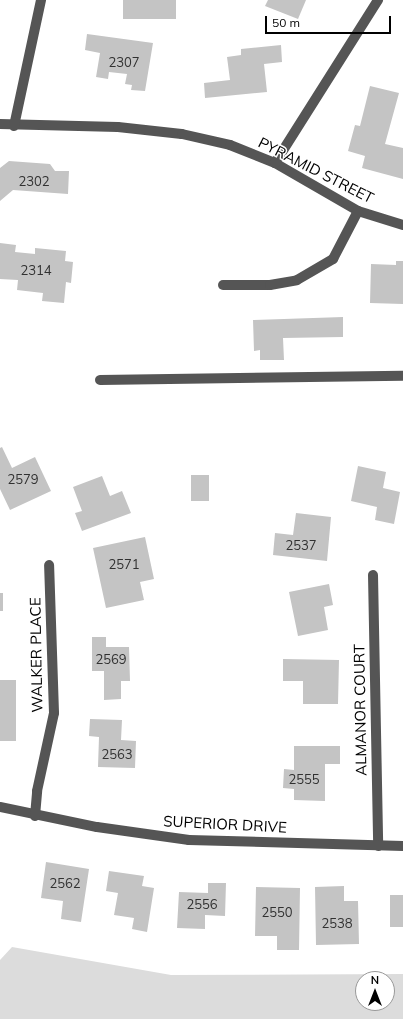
<!DOCTYPE html>
<style>
body{margin:0}
#map{position:relative;width:403px;height:1019px;overflow:hidden;background:#fff;font-family:Mulish,sans-serif}
div>[style]{position:absolute}
.green>*{inset:0;background:#dcdcdc}
.building>*{inset:0;background:#c4c4c4;transform-origin:0 0}
.minor>*{height:10px;margin:-5px;padding:0 5px;transform-origin:5px;border-radius:5px;background:#555}
span{translate:-50% -50%;white-space:nowrap;text-align:center;line-height:1.15;-webkit-text-stroke:3px #fff;paint-order:stroke}
.number-label{font-size:13px;color:#313131}
.number-label span{-webkit-text-stroke-width:0}
.street-label{font-size:15px;color:#000}
.north{position:absolute;left:355px;top:971px;width:40px;height:40px;box-sizing:border-box;background:#fff;border:1px solid #999;border-radius:50%;rotate:0deg;font-size:11px;font-weight:700;line-height:16px;text-align:center;color:#000}
.north::after{content:'';display:block;margin:auto;width:14px;height:18px;background:#000;clip-path:polygon(50% 0,100% 100%,50% 72%,0 100%)}
.scale{position:absolute;left:265px;top:16px;width:126px;height:18px;box-sizing:border-box;border:2px solid #000;border-top:0;padding-left:5px;font-size:12px;line-height:14px;white-space:nowrap;color:#000;-webkit-text-stroke:3px #fff;paint-order:stroke}
</style>
<div id="map">
<div class="green">
<i style="clip-path:polygon(evenodd,12px 947px,171px 975px,403px 974px,403px 1019px,0 1019px,0 960px,12px 947px,363px 979px,387px 979px,387px 1003px,363px 1003px,363px 979px)"></i>
</div>
<div class="building">
<i style="left:123px;top:0;width:53px;height:19px"></i>
<i style="clip-path:polygon(268px 0,306px 0,298px 19px,265px 6px)"></i>
<i style="clip-path:polygon(87px 34px,153px 43px,145px 91px,131px 90px,132px 85px,125px 84px,127px 74px,109px 72px,108px 79px,96px 77px,100px 53px,85px 50px)"></i>
<i style="clip-path:polygon(281px 45px,282px 62px,264px 64px,267px 92px,205px 98px,204px 83px,230px 80px,227px 57px,241px 55px,241px 49px)"></i>
<i style="clip-path:polygon(370px 86px,399px 93px,385px 144px,403px 148px,403px 179px,362px 168px,365px 156px,348px 151px,355px 125px,360px 126px)"></i>
<i style="clip-path:polygon(9px 161px,50px 164px,55px 171px,69px 171px,68px 194px,13px 190px,0 201px,0 168px)"></i>
<i style="clip-path:polygon(0 243px,16px 245px,15px 252px,35px 254px,35px 248px,66px 251px,65px 261px,73px 262px,71px 283px,66px 282px,64px 303px,42px 301px,43px 293px,17px 290px,18px 280px,0 279px)"></i>
<i style="clip-path:polygon(396px 261px,403px 261px,403px 304px,370px 303px,371px 264px,396px 265px)"></i>
<i style="clip-path:polygon(343px 317px,343px 337px,283px 338px,284px 360px,260px 360px,260px 350px,254px 351px,253px 320px)"></i>
<i style="clip-path:polygon(2px 447px,12px 468px,35px 457px,51px 491px,10px 510px,0 489px,0 448px)"></i>
<i style="clip-path:polygon(358px 466px,386px 472px,383px 488px,400px 492px,394px 524px,375px 520px,377px 507px,351px 501px)"></i>
<i style="left:191px;top:475px;width:18px;height:26px"></i>
<i style="clip-path:polygon(102px 476px,110px 496px,122px 491px,131px 513px,82px 531px,75px 513px,82px 511px,73px 487px)"></i>
<i style="clip-path:polygon(296px 513px,331px 517px,327px 561px,273px 555px,275px 533px,293px 535px)"></i>
<i style="clip-path:polygon(145px 537px,154px 579px,140px 582px,144px 600px,106px 608px,93px 548px)"></i>
<i style="clip-path:polygon(329px 584px,333px 605px,324px 607px,328px 630px,298px 636px,289px 592px)"></i>
<i style="left:0;top:593px;width:3px;height:18px"></i>
<i style="clip-path:polygon(92px 637px,106px 637px,106px 647px,129px 647px,130px 681px,121px 681px,121px 699px,104px 700px,104px 671px,92px 671px)"></i>
<i style="clip-path:polygon(283px 659px,339px 660px,338px 704px,303px 704px,303px 681px,283px 681px)"></i>
<i style="left:0;top:680px;width:16px;height:61px"></i>
<i style="clip-path:polygon(90px 719px,122px 720px,121px 740px,136px 741px,135px 768px,98px 767px,99px 737px,89px 736px)"></i>
<i style="clip-path:polygon(294px 746px,340px 746px,340px 764px,325px 764px,325px 801px,294px 800px,294px 789px,283px 788px,284px 769px,294px 770px)"></i>
<i style="clip-path:polygon(46px 862px,89px 869px,81px 922px,61px 919px,63px 901px,41px 898px)"></i>
<i style="clip-path:polygon(109px 871px,144px 876px,142px 886px,154px 888px,147px 932px,132px 929px,134px 918px,114px 915px,118px 893px,106px 891px)"></i>
<i style="clip-path:polygon(208px 883px,226px 883px,225px 916px,205px 915px,205px 929px,177px 928px,179px 892px,208px 893px)"></i>
<i style="clip-path:polygon(344px 886px,344px 901px,358px 901px,359px 944px,316px 945px,315px 887px)"></i>
<i style="clip-path:polygon(256px 887px,300px 888px,299px 950px,277px 950px,277px 936px,255px 936px)"></i>
<i style="left:390px;top:895px;width:13px;height:32px"></i>
</div>
<div class="minor">
<i style="left:0;top:124px;width:118px;rotate:1.5deg"></i>
<i style="left:118px;top:127px;width:64px;rotate:6.2deg"></i>
<i style="left:182px;top:134px;width:49px;rotate:12.9deg"></i>
<i style="left:230px;top:145px;width:48px;rotate:21.8deg"></i>
<i style="left:275px;top:163px;width:96px;rotate:30deg"></i>
<i style="left:358px;top:211px;width:47px;rotate:17.3deg"></i>
<i style="left:14px;top:126px;width:129px;rotate:-77.9deg"></i>
<i style="left:275px;top:163px;width:193px;rotate:-57.7deg"></i>
<i style="left:223px;top:285px;width:47px"></i>
<i style="left:270px;top:285px;width:27px;rotate:-10deg"></i>
<i style="left:297px;top:280px;width:42px;rotate:-30.3deg"></i>
<i style="left:333px;top:259px;width:54px;rotate:-62.5deg"></i>
<i style="left:100px;top:380px;width:303px;rotate:-0.8deg"></i>
<i style="left:373px;top:575px;width:271px;rotate:88.9deg"></i>
<i style="left:0;top:807px;width:99px;rotate:11.7deg"></i>
<i style="left:97px;top:827px;width:93px;rotate:8deg"></i>
<i style="left:189px;top:840px;width:214px;rotate:1.6deg"></i>
<i style="left:35px;top:816px;width:25px;rotate:-85deg"></i>
<i style="left:37px;top:791px;width:80px;rotate:-77.7deg"></i>
<i style="left:54px;top:713px;width:148px;rotate:-91.9deg"></i>
</div>
<div class="number-label">
<span style="left:124px;top:62px">2307</span>
<span style="left:34px;top:181px">2302</span>
<span style="left:36px;top:270px">2314</span>
<span style="left:23px;top:479px">2579</span>
<span style="left:301px;top:545px">2537</span>
<span style="left:124px;top:564px">2571</span>
<span style="left:111px;top:659px">2569</span>
<span style="left:117px;top:754px">2563</span>
<span style="left:304px;top:779px">2555</span>
<span style="left:65px;top:883px">2562</span>
<span style="left:202px;top:904px">2556</span>
<span style="left:277px;top:912px">2550</span>
<span style="left:337px;top:923px">2538</span>
</div>
<div class="street-label">
<span style="left:316px;top:170px;rotate:27deg">PYRAMID STREET</span>
<span style="left:36px;top:655px;rotate:-91deg">WALKER PLACE</span>
<span style="left:360px;top:710px;rotate:-91deg">ALMANOR COURT</span>
<span style="left:225px;top:824px;rotate:3deg">SUPERIOR DRIVE</span>
</div>
<div class="north">N</div>
<div class="scale">50 m</div>
</div>
